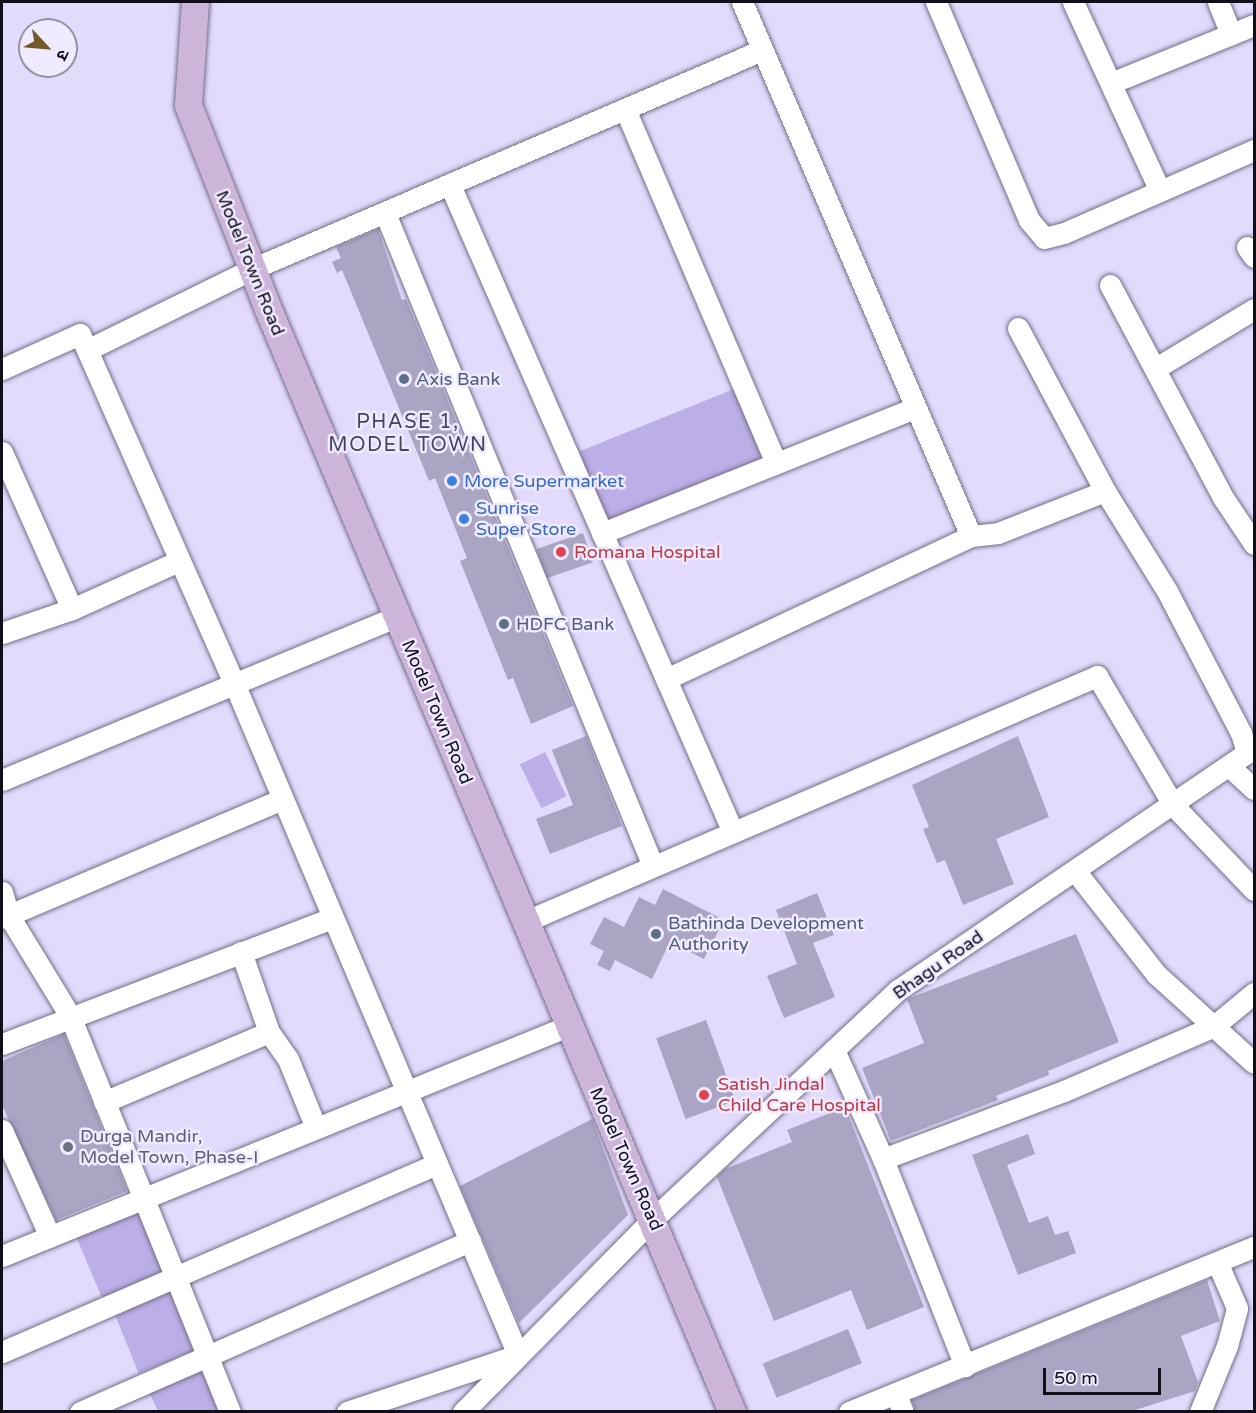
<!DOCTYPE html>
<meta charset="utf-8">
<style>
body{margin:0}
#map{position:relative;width:1256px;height:1413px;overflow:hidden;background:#e3dbfc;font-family:"Varela Round","Noto Sans Devanagari",sans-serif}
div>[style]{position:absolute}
.green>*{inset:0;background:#bcaee6;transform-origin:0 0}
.building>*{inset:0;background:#aba5c4;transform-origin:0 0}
.roads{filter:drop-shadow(0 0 2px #746d8b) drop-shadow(0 0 2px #746d8b)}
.minor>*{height:21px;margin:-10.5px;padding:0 10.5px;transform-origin:10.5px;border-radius:10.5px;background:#fff}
.major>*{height:27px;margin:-13.5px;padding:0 13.5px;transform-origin:13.5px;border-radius:13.5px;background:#cdb5d9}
.dots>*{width:16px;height:16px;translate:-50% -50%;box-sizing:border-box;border:3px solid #efeaff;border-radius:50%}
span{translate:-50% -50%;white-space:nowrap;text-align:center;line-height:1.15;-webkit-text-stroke:5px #efeaff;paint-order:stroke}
.street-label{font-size:18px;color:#110e1a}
.service-label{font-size:18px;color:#4e5e75}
.left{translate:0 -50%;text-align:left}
.shop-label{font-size:18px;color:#366cbe}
.health-label{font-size:18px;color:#be3a42}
.worship-label{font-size:18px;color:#5b616d}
.neighbourhood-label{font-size:20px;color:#49425d;letter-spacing:1.5px}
.frame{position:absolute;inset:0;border:3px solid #110e1a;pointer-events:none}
.north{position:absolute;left:18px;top:18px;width:60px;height:60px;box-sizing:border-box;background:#efeaff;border:2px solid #9692a3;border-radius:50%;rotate:116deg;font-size:16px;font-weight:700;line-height:24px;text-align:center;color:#110e1a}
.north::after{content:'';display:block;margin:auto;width:21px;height:27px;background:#73582a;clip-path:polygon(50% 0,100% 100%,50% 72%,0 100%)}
.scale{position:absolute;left:1043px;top:1368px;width:118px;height:27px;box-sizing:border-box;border:3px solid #110e1a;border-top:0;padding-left:8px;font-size:18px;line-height:21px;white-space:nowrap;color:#110e1a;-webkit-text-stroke:4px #efeaff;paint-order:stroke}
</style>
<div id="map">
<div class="green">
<i style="left:734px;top:389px;width:76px;height:167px;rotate:68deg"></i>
<i style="left:545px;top:752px;width:49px;height:28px;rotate:64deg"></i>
<i style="left:142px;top:1195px;width:89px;height:77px;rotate:67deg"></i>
<i style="left:173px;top:1285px;width:69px;height:65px;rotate:68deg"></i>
<i style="clip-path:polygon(204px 1361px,224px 1411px,158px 1411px,147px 1388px)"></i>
</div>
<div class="building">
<i style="clip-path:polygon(378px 229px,402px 300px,406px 299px,573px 706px,531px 724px,513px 678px,508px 680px,460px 561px,467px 558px,435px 478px,429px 481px,342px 270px,337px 273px,332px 262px,341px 258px,336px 247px)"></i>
<i style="left:583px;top:533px;width:31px;height:49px;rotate:71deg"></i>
<i style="clip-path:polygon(586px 736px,622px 826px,550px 854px,536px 819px,573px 805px,552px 750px)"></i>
<i style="clip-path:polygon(1018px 736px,1049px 817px,996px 839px,1014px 884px,963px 905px,945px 860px,937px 863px,923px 829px,929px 827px,912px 785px)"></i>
<i style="clip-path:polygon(663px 889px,724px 920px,704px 959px,670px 942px,652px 979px,615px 960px,610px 971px,597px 965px,604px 951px,590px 944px,604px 917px,624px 927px,639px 897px,655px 905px)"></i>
<i style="clip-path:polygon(817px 893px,834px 935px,813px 943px,835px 997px,784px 1018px,767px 976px,797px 964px,776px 910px)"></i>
<i style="clip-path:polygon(1076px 934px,1119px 1042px,1048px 1071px,1049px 1075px,996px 1096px,998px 1100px,891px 1141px,862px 1068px,924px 1043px,907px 999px)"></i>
<i style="left:706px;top:1020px;width:86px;height:53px;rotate:70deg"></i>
<i style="clip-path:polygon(64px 1034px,127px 1191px,56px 1220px,2px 1105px,2px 1061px)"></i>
<i style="clip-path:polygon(845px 1107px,924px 1307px,867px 1330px,851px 1290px,774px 1321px,717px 1177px,725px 1169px,792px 1142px,787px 1130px)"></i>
<i style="clip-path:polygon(592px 1119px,628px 1215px,519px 1323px,460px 1186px)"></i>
<i style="clip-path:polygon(1028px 1134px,1035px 1154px,1007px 1165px,1029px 1223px,1048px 1216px,1055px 1235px,1068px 1231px,1076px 1253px,1018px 1275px,972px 1155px)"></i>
<i style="clip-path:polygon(1207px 1280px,1220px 1321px,1181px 1336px,1198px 1382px,1195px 1391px,1129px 1412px,915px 1412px,912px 1400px)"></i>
<i style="left:848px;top:1329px;width:37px;height:92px;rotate:68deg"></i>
</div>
<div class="roads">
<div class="minor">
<i style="left:936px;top:2px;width:237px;rotate:66.9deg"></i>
<i style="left:1029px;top:220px;width:23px;rotate:50deg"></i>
<i style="left:1044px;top:238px;width:21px;rotate:-14deg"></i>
<i style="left:1064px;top:233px;width:207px;rotate:-23.6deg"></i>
<i style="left:1073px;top:2px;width:208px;rotate:65.3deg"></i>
<i style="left:1218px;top:2px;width:35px;rotate:68deg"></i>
<i style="left:1111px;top:83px;width:154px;rotate:-22.1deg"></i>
<i style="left:625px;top:109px;width:385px;rotate:66.9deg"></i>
<i style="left:450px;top:185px;width:706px;rotate:66.38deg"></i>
<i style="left:385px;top:213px;width:706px;rotate:67.69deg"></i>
<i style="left:1247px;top:247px;width:12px;rotate:55deg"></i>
<i style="left:1110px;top:285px;width:242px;rotate:62deg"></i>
<i style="left:1224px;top:499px;width:54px;rotate:56.3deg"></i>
<i style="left:1018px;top:328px;width:185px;rotate:61.9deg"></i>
<i style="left:1105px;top:491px;width:118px;rotate:58.2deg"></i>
<i style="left:1167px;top:591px;width:160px;rotate:62.5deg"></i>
<i style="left:1241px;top:733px;width:21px;rotate:73deg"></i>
<i style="left:87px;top:350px;width:184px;rotate:-26.1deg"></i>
<i style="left:252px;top:269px;width:555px;rotate:-23.24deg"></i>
<i style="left:1156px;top:368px;width:114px;rotate:-31deg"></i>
<i style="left:2px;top:369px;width:85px;rotate:-24.2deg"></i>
<i style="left:80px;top:334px;width:381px;rotate:66.2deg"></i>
<i style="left:234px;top:683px;width:730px;rotate:67.09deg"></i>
<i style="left:518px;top:1355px;width:180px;rotate:161.6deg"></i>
<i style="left:2px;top:452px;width:172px;rotate:66deg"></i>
<i style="left:602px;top:533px;width:337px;rotate:-21.8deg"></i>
<i style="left:971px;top:536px;width:27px;rotate:-6deg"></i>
<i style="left:998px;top:533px;width:115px;rotate:-21.4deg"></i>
<i style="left:2px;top:633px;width:74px;rotate:-18.9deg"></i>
<i style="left:72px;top:609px;width:117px;rotate:-24.2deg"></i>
<i style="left:666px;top:679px;width:337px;rotate:-25.1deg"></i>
<i style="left:971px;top:536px;width:581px;rotate:-113.21deg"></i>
<i style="left:1229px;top:766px;width:34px;rotate:43deg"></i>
<i style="left:2px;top:780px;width:428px;rotate:-22.5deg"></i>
<i style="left:1076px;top:872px;width:130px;rotate:51.9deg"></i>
<i style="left:1156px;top:974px;width:132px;rotate:42.2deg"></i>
<i style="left:2px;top:892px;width:25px;rotate:74deg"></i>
<i style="left:9px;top:916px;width:117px;rotate:58.6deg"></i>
<i style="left:70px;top:1016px;width:427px;rotate:68deg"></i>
<i style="left:2px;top:918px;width:304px;rotate:-23deg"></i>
<i style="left:524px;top:922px;width:624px;rotate:-23.23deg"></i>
<i style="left:1097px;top:676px;width:151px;rotate:59.4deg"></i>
<i style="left:1174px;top:806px;width:116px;rotate:46.4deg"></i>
<i style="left:241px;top:952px;width:85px;rotate:70.7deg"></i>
<i style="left:269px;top:1032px;width:33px;rotate:55deg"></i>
<i style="left:288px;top:1059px;width:74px;rotate:67.9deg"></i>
<i style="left:2px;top:1044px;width:353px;rotate:-20.9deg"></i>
<i style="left:834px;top:1050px;width:120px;rotate:65.8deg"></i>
<i style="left:883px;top:1159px;width:223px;rotate:68.4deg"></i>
<i style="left:104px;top:1102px;width:179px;rotate:-23deg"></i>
<i style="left:2px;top:1130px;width:117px;rotate:65.8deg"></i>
<i style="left:883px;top:1159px;width:193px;rotate:-20.6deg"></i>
<i style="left:1064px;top:1091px;width:163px;rotate:-23.4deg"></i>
<i style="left:1214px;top:1026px;width:52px;rotate:-39.5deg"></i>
<i style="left:2px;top:1256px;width:611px;rotate:-22.11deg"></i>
<i style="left:2px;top:1352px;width:474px;rotate:-23.4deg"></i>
<i style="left:896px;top:1394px;width:19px;rotate:69deg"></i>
<i style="left:80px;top:1412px;width:426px;rotate:-23.7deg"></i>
<i style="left:463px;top:1412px;width:269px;rotate:-45.5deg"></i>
<i style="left:652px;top:1220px;width:337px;rotate:-43.1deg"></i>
<i style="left:898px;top:990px;width:430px;rotate:-34.2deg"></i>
<i style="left:849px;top:1412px;width:437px;rotate:-22.2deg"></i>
<i style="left:1200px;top:1412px;width:71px;rotate:-67.8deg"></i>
<i style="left:1227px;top:1346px;width:39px;rotate:-75deg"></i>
<i style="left:1237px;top:1308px;width:50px;rotate:-113.5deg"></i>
</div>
<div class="major">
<i style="left:195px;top:2px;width:103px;rotate:93.9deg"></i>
<i style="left:188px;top:105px;width:219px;rotate:68.6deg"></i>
<i style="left:268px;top:309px;width:1197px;rotate:67.18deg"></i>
</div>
</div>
<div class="dots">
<i style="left:404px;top:379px;background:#5c6f8a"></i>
<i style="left:452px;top:481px;background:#3f7fe0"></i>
<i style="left:464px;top:519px;background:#3f7fe0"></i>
<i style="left:561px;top:552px;background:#e0444e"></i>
<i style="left:504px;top:624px;background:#5c6f8a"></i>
<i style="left:656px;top:934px;background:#5c6f8a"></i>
<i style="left:704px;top:1095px;background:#e0444e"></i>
<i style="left:68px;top:1147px;background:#6b7280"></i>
</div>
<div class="street-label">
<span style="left:250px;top:263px;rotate:68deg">Model Town Road</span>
<span style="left:437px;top:712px;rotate:67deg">Model Town Road</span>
<span style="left:938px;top:965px;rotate:-35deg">Bhagu Road</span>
<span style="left:626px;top:1159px;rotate:66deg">Model Town Road</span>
</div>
<div class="service-label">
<span class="left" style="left:416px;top:379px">Axis Bank</span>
<span class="left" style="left:516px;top:624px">HDFC Bank</span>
<span class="left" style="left:668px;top:934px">Bathinda Development<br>Authority</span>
</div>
<div class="shop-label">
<span class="left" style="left:464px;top:481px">More Supermarket</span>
<span class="left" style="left:476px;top:519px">Sunrise<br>Super Store</span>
</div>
<div class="health-label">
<span class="left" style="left:574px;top:552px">Romana Hospital</span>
<span class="left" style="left:718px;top:1095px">Satish Jindal<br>Child Care Hospital</span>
</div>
<div class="worship-label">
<span class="left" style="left:80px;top:1147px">Durga Mandir,<br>Model Town, Phase-I</span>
</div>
<div class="neighbourhood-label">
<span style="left:408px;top:434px">PHASE 1,<br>MODEL TOWN</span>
</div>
<div class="frame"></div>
<div class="north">उ</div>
<div class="scale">50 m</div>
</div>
